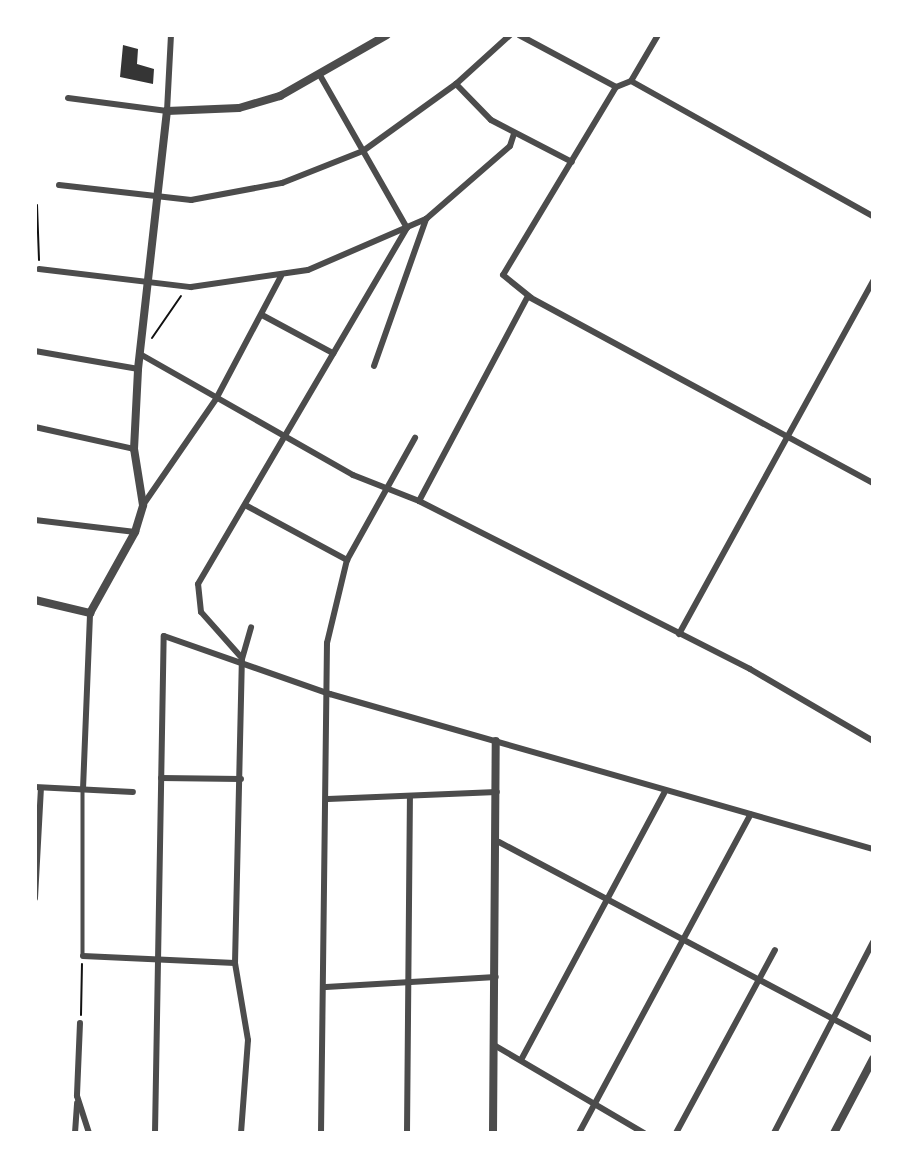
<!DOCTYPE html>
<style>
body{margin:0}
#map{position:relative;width:908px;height:1168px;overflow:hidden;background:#fff;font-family:Bitter,serif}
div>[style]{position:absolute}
.building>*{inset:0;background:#353535}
.path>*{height:2px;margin:-1px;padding:0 1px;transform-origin:1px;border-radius:1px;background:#111}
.service>*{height:3.5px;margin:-1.75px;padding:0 1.75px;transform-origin:1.75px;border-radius:1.75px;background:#4c4c4c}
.minor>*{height:6px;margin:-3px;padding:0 3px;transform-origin:3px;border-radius:3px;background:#4c4c4c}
.tertiary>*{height:8px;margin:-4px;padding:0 4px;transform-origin:4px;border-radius:4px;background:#4c4c4c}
span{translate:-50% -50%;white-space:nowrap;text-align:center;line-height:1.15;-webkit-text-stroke:7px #fff;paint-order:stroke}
.frame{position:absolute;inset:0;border:37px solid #fff;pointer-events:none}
</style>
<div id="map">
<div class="building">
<i style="clip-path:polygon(123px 45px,138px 49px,137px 64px,154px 69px,153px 84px,120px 77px)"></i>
</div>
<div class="path">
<i style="left:37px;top:205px;width:55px;rotate:87.9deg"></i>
<i style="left:152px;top:338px;width:51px;rotate:-55.4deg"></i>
<i style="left:81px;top:1015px;width:51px;rotate:-88.9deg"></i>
</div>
<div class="service">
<i style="left:83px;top:791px;width:165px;rotate:90deg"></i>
</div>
<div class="minor">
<i style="left:519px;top:35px;width:110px;rotate:28.2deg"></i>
<i style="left:658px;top:35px;width:53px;rotate:120.4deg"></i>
<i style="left:631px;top:81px;width:16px;rotate:158deg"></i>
<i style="left:616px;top:87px;width:219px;rotate:121deg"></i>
<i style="left:503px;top:275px;width:36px;rotate:39deg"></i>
<i style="left:531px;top:298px;width:389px;rotate:28.4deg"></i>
<i style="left:631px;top:81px;width:277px;rotate:29.2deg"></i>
<i style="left:456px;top:84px;width:50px;rotate:45.8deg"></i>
<i style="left:491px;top:120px;width:91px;rotate:27.4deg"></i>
<i style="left:68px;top:98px;width:100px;rotate:7.5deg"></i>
<i style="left:167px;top:111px;width:76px;rotate:-87deg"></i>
<i style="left:59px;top:185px;width:133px;rotate:6.5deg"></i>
<i style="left:191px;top:200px;width:93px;rotate:-10.6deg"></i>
<i style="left:282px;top:183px;width:87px;rotate:-21.6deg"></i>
<i style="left:363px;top:151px;width:115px;rotate:-35.8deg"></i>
<i style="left:456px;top:84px;width:73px;rotate:-42.2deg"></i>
<i style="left:39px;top:269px;width:153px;rotate:6.8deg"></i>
<i style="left:191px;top:287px;width:118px;rotate:-8.3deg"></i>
<i style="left:308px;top:270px;width:129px;rotate:-23.4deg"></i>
<i style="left:426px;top:219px;width:111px;rotate:-41deg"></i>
<i style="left:510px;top:146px;width:13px;rotate:-72deg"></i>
<i style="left:262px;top:315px;width:81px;rotate:28.2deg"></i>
<i style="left:35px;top:351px;width:105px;rotate:9.9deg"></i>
<i style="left:140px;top:354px;width:245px;rotate:29.6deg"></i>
<i style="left:353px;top:475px;width:71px;rotate:21.5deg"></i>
<i style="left:419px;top:501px;width:371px;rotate:26.9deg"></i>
<i style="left:750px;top:669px;width:143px;rotate:30.3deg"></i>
<i style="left:374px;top:366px;width:156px;rotate:-70.5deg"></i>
<i style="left:35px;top:427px;width:101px;rotate:12.5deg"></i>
<i style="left:419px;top:501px;width:232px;rotate:-62deg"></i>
<i style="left:143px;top:505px;width:129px;rotate:-55.4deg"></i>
<i style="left:216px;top:399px;width:139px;rotate:-62.1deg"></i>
<i style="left:247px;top:506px;width:114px;rotate:28.4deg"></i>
<i style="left:347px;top:560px;width:140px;rotate:-60.9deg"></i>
<i style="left:35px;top:520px;width:101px;rotate:6.8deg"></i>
<i style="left:679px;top:634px;width:403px;rotate:-61.2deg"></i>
<i style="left:241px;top:657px;width:60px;rotate:-131.6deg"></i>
<i style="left:201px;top:612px;width:28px;rotate:-96deg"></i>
<i style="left:198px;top:584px;width:413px;rotate:-59.6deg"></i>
<i style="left:407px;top:228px;width:174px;rotate:-119.7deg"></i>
<i style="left:161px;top:778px;width:80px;rotate:0.7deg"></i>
<i style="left:35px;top:787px;width:98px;rotate:2.9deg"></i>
<i style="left:83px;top:789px;width:176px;rotate:-87.7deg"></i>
<i style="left:328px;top:799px;width:169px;rotate:-2.4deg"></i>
<i style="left:499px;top:842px;width:423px;rotate:27.9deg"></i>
<i style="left:35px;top:898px;width:110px;rotate:-86.9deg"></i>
<i style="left:83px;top:956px;width:152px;rotate:2.6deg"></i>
<i style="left:326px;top:987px;width:170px;rotate:-3.4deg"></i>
<i style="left:80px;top:1023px;width:73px;rotate:92.4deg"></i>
<i style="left:77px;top:1096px;width:39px;rotate:72deg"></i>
<i style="left:494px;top:1045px;width:174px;rotate:30.4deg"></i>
<i style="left:521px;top:1060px;width:303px;rotate:-61.8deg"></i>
<i style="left:75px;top:1133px;width:30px;rotate:-86deg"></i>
<i style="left:155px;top:1133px;width:497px;rotate:-89deg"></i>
<i style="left:164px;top:636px;width:176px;rotate:19.3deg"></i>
<i style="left:330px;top:694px;width:565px;rotate:15.93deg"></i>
<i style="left:241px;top:1133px;width:93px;rotate:-85.7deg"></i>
<i style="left:248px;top:1040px;width:78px;rotate:-99.6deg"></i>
<i style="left:235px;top:963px;width:304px;rotate:-88.7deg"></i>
<i style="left:242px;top:659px;width:33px;rotate:-74deg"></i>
<i style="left:321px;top:1133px;width:490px;rotate:-89.3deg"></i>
<i style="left:327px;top:643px;width:85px;rotate:-76.5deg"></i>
<i style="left:407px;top:1133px;width:336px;rotate:-89.5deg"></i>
<i style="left:579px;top:1133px;width:362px;rotate:-61.7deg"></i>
<i style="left:676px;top:1133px;width:208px;rotate:-61.6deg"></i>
<i style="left:774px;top:1133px;width:215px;rotate:-62.6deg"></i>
</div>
<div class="tertiary">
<i style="left:35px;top:600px;width:57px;rotate:13.3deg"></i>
<i style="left:90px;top:613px;width:93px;rotate:-60.9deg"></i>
<i style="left:135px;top:532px;width:28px;rotate:-73deg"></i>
<i style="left:143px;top:505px;width:57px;rotate:-99.1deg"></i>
<i style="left:134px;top:449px;width:80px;rotate:-87.1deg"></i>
<i style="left:138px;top:369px;width:260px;rotate:-83.6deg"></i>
<i style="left:167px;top:111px;width:72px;rotate:-2.4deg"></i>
<i style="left:239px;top:108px;width:43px;rotate:-16.3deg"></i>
<i style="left:280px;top:96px;width:123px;rotate:-29.7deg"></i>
<i style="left:493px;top:1133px;width:392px;rotate:-89.6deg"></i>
<i style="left:834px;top:1133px;width:84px;rotate:-62.2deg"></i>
</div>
<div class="frame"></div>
</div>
